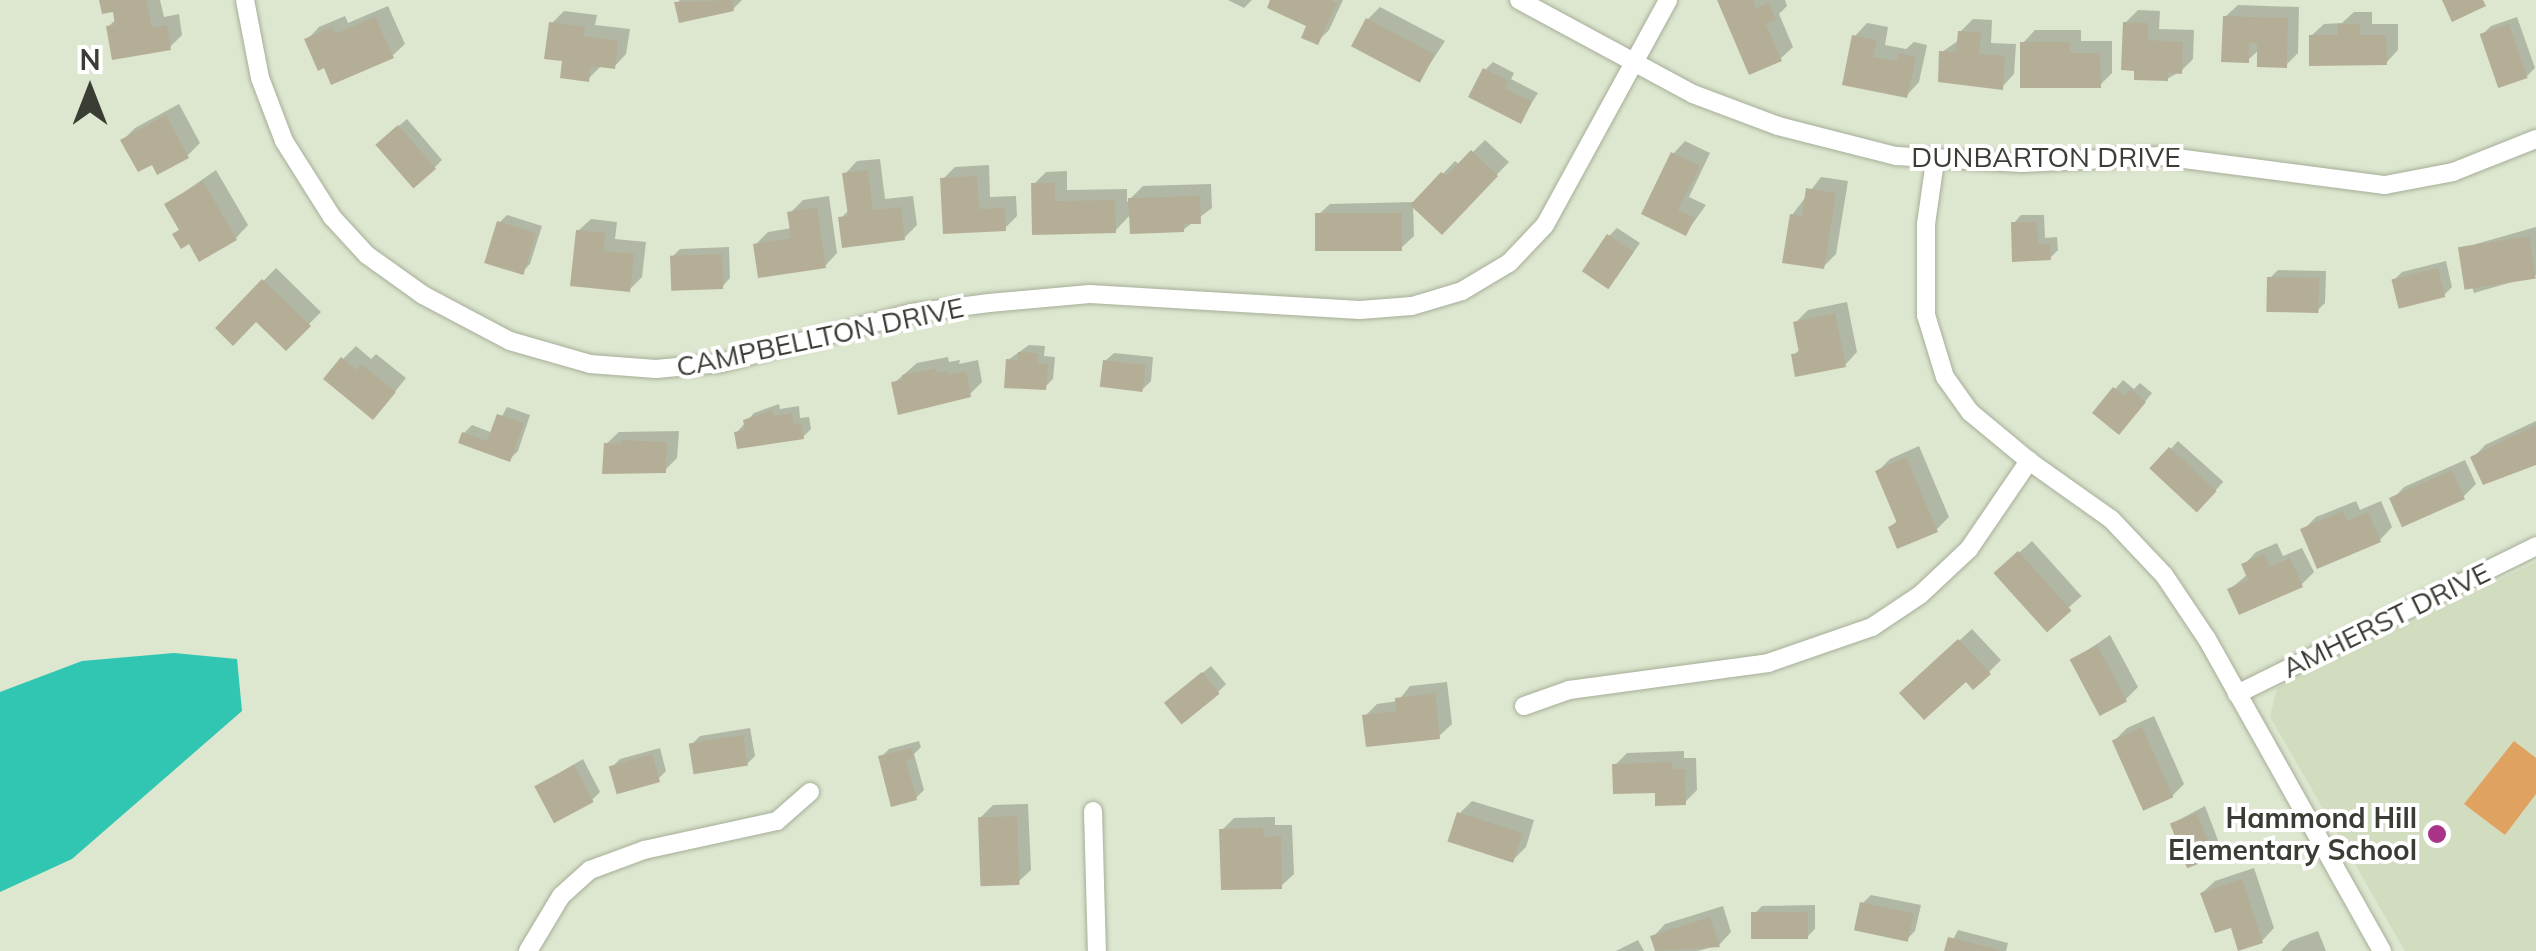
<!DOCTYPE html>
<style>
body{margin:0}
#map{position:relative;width:2536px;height:951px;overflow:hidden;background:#dde6cf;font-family:Mulish,sans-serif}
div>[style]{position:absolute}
.built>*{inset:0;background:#d2ddbf}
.green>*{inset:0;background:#e0a260}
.water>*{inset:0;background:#30c6b1}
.shadow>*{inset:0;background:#0003;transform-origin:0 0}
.building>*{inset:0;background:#b4ae97;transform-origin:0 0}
.roads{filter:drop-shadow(0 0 2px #a6ae98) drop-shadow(0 0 2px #a6ae98)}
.street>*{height:18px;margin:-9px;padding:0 9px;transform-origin:9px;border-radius:9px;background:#fff}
.dots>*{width:28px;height:28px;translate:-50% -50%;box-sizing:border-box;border:5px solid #fff;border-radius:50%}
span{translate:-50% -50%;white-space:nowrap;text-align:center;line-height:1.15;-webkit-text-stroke:8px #fff;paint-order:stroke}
.street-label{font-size:28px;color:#3a3d34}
.poi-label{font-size:28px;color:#3a3d34;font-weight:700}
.right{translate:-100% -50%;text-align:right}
.north{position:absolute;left:40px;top:40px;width:100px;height:100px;-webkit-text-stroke:8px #fff;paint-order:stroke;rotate:0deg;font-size:28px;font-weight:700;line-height:40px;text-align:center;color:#3a3d34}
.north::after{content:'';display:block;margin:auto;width:35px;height:45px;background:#3a3d34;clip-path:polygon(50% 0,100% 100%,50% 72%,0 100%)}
</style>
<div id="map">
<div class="built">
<i style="clip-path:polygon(2536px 562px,2536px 951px,2405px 951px,2270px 717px,2277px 688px)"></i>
</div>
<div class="green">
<i style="clip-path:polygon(2514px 741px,2536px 758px,2536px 794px,2505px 835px,2464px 804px)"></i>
</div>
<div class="water">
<i style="clip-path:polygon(174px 653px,237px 659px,242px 711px,72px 859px,0 892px,0 692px,82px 661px)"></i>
</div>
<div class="shadow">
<i style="clip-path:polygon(102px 0,160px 0,164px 17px,179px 14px,182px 35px,170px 47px,108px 27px,116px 19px,115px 9px)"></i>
<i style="clip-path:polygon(680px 0,742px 0,733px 9px,677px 3px)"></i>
<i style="clip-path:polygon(1228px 0,1252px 0,1244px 8px)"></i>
<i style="clip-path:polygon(1273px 0,1343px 0,1329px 30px,1317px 42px,1310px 25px)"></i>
<i style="clip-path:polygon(1722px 0,1785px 0,1787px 6px,1779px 14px,1793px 47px,1780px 59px)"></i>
<i style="clip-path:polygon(2238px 5px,2299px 7px,2298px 53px,2286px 65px,2260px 49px,2248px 60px,2225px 17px)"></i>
<i style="clip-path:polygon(388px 6px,405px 44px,392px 56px,325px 65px,307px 40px,319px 27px,345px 16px,348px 23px)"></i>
<i style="clip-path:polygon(1380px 7px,1445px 41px,1420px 79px,1368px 19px)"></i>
<i style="clip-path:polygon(2138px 10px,2160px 11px,2159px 29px,2194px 30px,2193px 59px,2181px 71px,2167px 79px,2125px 23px)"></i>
<i style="clip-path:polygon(564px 11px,597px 15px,595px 25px,630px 29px,626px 54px,614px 67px,602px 65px,588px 79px,565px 59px,551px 24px)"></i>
<i style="clip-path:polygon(2354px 12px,2372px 12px,2372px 24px,2398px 24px,2398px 50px,2386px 63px,2311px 36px,2324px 24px,2342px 23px)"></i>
<i style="clip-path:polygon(2517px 17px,2535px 68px,2527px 76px,2483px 34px,2491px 26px)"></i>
<i style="clip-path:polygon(1973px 19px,1992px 20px,1991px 43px,2016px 44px,2014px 74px,2002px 87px,1942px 52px,1959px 40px,1960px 32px)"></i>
<i style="clip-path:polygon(1867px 23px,1888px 27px,1885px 45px,1906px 49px,1914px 42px,1927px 45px,1919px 82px,1907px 95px,1845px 83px,1855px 36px)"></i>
<i style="clip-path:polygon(2035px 30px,2081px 30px,2081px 41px,2112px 41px,2112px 73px,2100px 85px,2023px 43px)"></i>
<i style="clip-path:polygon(1493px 62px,1514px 73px,1511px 79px,1538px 93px,1520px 121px,1485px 70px)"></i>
<i style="clip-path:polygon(179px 104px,200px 143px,187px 156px,123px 140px,135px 128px)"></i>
<i style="clip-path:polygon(407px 119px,442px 160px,434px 168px,386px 137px)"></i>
<i style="clip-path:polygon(1485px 140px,1509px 162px,1442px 231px,1413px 204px,1414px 236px,1401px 248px,1317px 216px,1330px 204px,1416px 202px,1455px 161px,1460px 165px)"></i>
<i style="clip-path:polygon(1685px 141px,1710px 153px,1689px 197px,1706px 205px,1686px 233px,1644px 213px,1673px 154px)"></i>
<i style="clip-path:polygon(880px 159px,885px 199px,913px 196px,917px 225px,904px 238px,841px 218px,849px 210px,845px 174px,857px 161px)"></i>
<i style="clip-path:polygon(989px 165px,990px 197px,1016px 196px,1017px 216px,1005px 228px,945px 231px,943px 179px,955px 167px)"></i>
<i style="clip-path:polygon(216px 170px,248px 225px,236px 238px,181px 229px,167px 204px)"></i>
<i style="clip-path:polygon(1067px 171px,1067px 190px,1127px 189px,1127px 202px,1143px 186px,1211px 184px,1212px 208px,1183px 230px,1131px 214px,1115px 231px,1035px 232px,1034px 184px,1046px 172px)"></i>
<i style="clip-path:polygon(1821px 177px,1848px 181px,1836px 254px,1824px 266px,1792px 215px)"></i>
<i style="clip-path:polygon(829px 196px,837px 253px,825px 266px,755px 245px,768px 232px,792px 228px,790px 213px,803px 200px)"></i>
<i style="clip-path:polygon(507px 215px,542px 226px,530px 264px,522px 272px,499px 223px)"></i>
<i style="clip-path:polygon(2021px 215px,2044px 215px,2045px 238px,2057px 237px,2058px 250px,2050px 258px,2013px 224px)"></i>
<i style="clip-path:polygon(591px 219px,617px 222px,615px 239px,646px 242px,642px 277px,629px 290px,578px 231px)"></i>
<i style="clip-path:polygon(2536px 227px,2536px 275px,2474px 293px,2463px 257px,2476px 244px)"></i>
<i style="clip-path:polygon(1617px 228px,1640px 243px,1616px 278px,1609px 236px)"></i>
<i style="clip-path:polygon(729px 247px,730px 278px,722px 287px,672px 257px,680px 249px)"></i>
<i style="clip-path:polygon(2446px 261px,2452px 287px,2444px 295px,2394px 280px,2402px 272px)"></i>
<i style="clip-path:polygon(276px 268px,321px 312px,286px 347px,256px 319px,218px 328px)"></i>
<i style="clip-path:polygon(2278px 270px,2326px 271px,2325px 303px,2317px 311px,2270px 278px)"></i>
<i style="clip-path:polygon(1847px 302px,1857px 352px,1845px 365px,1794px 355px,1801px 348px,1796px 322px,1808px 310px)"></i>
<i style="clip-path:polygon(1029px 345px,1045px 346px,1044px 356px,1055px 357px,1053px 379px,1045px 387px,1008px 360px)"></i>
<i style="clip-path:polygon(356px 346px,371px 359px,376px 354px,406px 378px,385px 404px,343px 359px)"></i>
<i style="clip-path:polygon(1114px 353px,1153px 357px,1151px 381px,1143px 389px,1105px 361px)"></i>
<i style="clip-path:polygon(948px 357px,949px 362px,960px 360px,959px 364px,978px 360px,982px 382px,970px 394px,894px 383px,917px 363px)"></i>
<i style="clip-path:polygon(2123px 380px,2134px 389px,2140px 383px,2152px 393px,2127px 424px,2095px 412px)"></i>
<i style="clip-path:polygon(779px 404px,780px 409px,799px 406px,800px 418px,809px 417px,811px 429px,803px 437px,737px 432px,754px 413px)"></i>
<i style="clip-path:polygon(507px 407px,530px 415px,518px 451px,510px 459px,464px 433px,472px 425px,493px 433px)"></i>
<i style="clip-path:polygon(2536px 421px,2536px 461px,2473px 458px,2485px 445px)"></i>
<i style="clip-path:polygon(679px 431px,677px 458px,665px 470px,606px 444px,619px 432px)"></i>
<i style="left:2178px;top:441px;width:61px;height:37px;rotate:42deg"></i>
<i style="clip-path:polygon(1919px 446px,1949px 517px,1937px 529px,1890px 527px,1898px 520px,1878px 471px,1890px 459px)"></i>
<i style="clip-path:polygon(2465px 460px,2476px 484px,2463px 497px,2392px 500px,2404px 487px)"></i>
<i style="clip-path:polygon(2356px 501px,2360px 510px,2381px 501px,2392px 527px,2380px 540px,2303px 530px,2316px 517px)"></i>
<i style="left:2032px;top:541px;width:74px;height:47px;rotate:48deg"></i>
<i style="clip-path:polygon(2277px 543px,2283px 556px,2302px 548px,2314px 572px,2301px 585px,2230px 589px,2248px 574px,2244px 565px,2256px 552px)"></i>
<i style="clip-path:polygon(1972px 629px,2001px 660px,1974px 687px,1966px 678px,1915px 681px)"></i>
<i style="clip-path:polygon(2110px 635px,2138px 687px,2125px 700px,2073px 660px)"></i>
<i style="clip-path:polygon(1211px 666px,1226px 684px,1218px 692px,1175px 696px)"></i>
<i style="clip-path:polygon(1447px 682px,1452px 724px,1439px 736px,1365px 716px,1377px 704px,1398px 701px,1410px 686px)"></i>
<i style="clip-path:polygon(2154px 716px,2184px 784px,2172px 796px,2115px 740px,2127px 728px)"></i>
<i style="clip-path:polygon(750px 728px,755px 756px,747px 764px,692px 744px,700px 736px)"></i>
<i style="clip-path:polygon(919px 741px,921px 747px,914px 754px,924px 790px,916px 798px,881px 757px,889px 749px)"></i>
<i style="clip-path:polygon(660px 748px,666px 771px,658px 779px,612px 767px,620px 759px)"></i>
<i style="clip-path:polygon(1684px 751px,1684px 758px,1696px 758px,1697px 790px,1685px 802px,1615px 765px,1627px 753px)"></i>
<i style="clip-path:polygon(583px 759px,600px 792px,592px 800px,537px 786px)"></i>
<i style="clip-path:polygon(1472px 801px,1534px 820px,1526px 847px,1513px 860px,1459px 814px)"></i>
<i style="clip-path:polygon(1028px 804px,1031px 870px,1018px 882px,980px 818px,993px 805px)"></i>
<i style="clip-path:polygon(2205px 806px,2221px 848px,2213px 856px,2173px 823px)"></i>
<i style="clip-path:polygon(1275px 817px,1275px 825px,1292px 825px,1294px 874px,1281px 886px,1222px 830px,1234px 818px)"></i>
<i style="clip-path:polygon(2254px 868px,2274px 928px,2262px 941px,2232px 925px,2202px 893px,2215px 881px)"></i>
<i style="clip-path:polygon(1871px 895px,1921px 905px,1915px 931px,1907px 939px,1863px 903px)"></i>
<i style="clip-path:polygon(1815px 905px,1815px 929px,1807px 937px,1754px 914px,1762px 906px)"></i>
<i style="clip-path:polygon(1723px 906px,1731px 932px,1719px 945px,1698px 951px,1657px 951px,1653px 937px,1665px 924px)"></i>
<i style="clip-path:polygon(1958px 930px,2008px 943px,2006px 951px,1947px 951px)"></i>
<i style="clip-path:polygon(2318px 931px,2326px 951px,2281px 951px,2290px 941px)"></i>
<i style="clip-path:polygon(1638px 940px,1644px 951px,1616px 951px)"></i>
</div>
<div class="building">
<i style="clip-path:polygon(99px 0,146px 0,152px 28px,167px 25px,171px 50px,112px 60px,106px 26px,115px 25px,113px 12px,102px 14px)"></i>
<i style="clip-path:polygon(732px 0,734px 11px,679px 23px,674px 2px)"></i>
<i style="clip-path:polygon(1270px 0,1331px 0,1337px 3px,1318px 45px,1301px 38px,1306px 26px,1267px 8px)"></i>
<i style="clip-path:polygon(1717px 0,1753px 0,1756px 8px,1769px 3px,1776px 20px,1766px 24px,1782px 61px,1749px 75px)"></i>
<i style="clip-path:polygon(2442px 0,2483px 0,2486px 6px,2452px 22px)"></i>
<i style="clip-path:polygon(2223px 16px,2288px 18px,2287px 68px,2257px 67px,2257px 43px,2249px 43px,2249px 63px,2221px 62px)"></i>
<i style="clip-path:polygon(375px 17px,394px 58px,331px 85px,324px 68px,318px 71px,304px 39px,332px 27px,335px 34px)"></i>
<i style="left:1366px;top:18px;width:78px;height:32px;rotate:28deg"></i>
<i style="clip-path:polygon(549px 22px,585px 27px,584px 36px,618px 41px,615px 69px,591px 66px,589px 82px,560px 78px,562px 61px,544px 59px)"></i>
<i style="clip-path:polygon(2123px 22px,2148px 23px,2148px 40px,2183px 42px,2182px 74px,2168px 73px,2168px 81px,2134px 80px,2134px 71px,2121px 70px)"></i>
<i style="clip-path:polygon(2338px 24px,2360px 24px,2360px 35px,2386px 35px,2387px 65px,2309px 66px,2309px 35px,2338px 35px)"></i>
<i style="left:2509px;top:24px;width:57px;height:31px;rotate:71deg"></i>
<i style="clip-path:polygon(1958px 31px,1981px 32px,1979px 54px,2005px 56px,2003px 90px,1938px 82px,1939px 51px,1956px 52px)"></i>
<i style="clip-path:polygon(1852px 35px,1877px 40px,1873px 57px,1897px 61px,1899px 53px,1916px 57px,1907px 98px,1842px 85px)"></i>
<i style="clip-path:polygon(2020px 42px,2070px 42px,2070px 53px,2100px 53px,2101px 88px,2020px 88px)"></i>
<i style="clip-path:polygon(1483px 68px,1508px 81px,1505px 88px,1532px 102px,1521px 124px,1468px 97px)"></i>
<i style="clip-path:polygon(166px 115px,189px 158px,157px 175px,152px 165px,138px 172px,120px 140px)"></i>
<i style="left:398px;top:125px;width:58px;height:30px;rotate:49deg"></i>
<i style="clip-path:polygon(1471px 150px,1498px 176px,1442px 235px,1410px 205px,1441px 172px,1446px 176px)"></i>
<i style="clip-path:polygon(1671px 152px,1700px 166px,1678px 210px,1695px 218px,1686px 236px,1641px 214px)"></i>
<i style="clip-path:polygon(868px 170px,873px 210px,901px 207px,905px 240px,842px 248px,838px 217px,848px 216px,842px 173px)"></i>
<i style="clip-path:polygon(977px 176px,979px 209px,1005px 208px,1006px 231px,943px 234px,940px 178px)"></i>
<i style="clip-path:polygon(203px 181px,237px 240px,199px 262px,189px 244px,181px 249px,172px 234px,179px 230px,164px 204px)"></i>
<i style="clip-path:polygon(1031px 183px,1055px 183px,1055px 201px,1115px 200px,1116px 233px,1032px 235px)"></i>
<i style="clip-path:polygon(1806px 188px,1836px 193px,1824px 269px,1782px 263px,1790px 214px,1802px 216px)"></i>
<i style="clip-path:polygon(1200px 196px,1201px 224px,1184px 224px,1184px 232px,1130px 234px,1128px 198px)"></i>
<i style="clip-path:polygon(817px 207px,826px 268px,758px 278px,753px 244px,791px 238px,787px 212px)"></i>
<i style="left:1402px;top:213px;width:38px;height:87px;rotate:90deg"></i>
<i style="left:497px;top:221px;width:41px;height:44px;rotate:17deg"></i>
<i style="clip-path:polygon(2011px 222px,2037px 222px,2038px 245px,2050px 244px,2051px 260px,2012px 262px)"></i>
<i style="clip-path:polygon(576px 230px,605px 233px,604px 251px,634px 254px,630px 292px,570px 286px)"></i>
<i style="left:1607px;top:234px;width:32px;height:45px;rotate:34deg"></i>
<i style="left:2529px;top:236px;width:43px;height:72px;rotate:81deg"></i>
<i style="left:722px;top:254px;width:35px;height:52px;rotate:88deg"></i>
<i style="left:2438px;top:268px;width:30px;height:48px;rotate:76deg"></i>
<i style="left:2267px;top:277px;width:52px;height:35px;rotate:1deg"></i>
<i style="clip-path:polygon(262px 279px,311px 326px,286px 351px,256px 322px,233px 346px,215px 328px)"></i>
<i style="clip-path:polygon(1835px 313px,1846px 367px,1795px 377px,1791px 354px,1799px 353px,1793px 322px)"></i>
<i style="clip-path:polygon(1018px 352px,1038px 353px,1037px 363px,1048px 364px,1046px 390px,1004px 388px,1006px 359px,1018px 360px)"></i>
<i style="clip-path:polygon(341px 357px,357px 370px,361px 364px,396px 392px,373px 420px,323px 379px)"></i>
<i style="left:1103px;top:360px;width:43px;height:27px;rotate:7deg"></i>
<i style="clip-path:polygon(936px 368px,937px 373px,949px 371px,948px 375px,966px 371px,971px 397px,898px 415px,891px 382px,903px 380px,902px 375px)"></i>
<i style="clip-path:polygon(2113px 387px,2125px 396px,2130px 389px,2146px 402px,2119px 435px,2092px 413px)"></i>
<i style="clip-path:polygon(772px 410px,773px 416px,792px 413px,793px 424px,801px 423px,804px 439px,737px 449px,734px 432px,745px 430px,743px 420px)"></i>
<i style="clip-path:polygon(497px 414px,524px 423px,510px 462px,458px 443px,462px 432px,487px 441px)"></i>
<i style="clip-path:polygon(2536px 425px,2536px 465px,2483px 485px,2470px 457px)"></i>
<i style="clip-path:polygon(621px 440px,667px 442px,666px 473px,602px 474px,604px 443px,621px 444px)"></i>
<i style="left:2169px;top:447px;width:65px;height:29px;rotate:43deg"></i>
<i style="clip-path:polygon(1906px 457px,1938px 532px,1897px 549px,1888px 527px,1897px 523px,1875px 471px)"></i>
<i style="left:2452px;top:470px;width:32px;height:69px;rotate:66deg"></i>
<i style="clip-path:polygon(2343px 511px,2347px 521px,2368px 512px,2381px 542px,2317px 569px,2300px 529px)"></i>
<i style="left:2018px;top:551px;width:80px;height:33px;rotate:48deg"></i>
<i style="clip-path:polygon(2264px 554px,2270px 567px,2290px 558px,2303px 587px,2239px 615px,2227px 589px,2248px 580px,2241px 564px)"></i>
<i style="clip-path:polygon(1958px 639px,1991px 674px,1973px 690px,1966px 682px,1924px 720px,1899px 693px)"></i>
<i style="left:2097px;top:645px;width:64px;height:31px;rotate:62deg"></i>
<i style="left:1202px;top:672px;width:28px;height:49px;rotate:51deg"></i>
<i style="clip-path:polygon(1435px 693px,1440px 739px,1366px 747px,1362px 715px,1396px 711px,1395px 698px)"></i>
<i style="left:2142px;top:727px;width:77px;height:33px;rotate:66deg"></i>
<i style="left:743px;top:735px;width:31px;height:55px;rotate:81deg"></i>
<i style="clip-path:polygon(912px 748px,914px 758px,906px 760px,917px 800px,891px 807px,878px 756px)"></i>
<i style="left:652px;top:754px;width:29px;height:45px;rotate:74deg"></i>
<i style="clip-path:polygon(1672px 762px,1673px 769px,1685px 769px,1686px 805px,1655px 806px,1655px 793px,1613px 794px,1612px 764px)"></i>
<i style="left:574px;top:765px;width:42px;height:45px;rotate:62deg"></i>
<i style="left:1457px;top:812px;width:69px;height:31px;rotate:18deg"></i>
<i style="left:2197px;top:813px;width:48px;height:29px;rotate:69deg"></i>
<i style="left:1017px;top:816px;width:69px;height:39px;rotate:88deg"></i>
<i style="clip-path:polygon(1263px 828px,1264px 837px,1281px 836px,1282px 889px,1221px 890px,1219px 829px)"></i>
<i style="clip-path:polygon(2242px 879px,2263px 943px,2238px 951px,2231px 928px,2215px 933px,2200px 893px)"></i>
<i style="left:1860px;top:902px;width:55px;height:29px;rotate:12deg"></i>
<i style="left:1808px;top:912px;width:27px;height:57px;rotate:90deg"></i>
<i style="clip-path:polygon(1710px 917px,1720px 947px,1655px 951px,1650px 936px)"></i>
<i style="clip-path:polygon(1948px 937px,1999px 950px,1998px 951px,1944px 951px)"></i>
</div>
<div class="roads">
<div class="street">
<i style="left:245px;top:0;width:79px;rotate:79.1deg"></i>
<i style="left:260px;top:78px;width:67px;rotate:69.1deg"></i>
<i style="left:284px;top:141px;width:90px;rotate:57.7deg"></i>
<i style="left:332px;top:217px;width:52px;rotate:47.4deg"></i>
<i style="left:367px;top:255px;width:69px;rotate:35.5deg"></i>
<i style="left:423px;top:295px;width:98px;rotate:27.9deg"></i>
<i style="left:510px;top:341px;width:83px;rotate:16deg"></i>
<i style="left:590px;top:364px;width:66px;rotate:4.3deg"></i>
<i style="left:656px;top:369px;width:65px;rotate:-5.3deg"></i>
<i style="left:721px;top:363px;width:196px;rotate:-14.7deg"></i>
<i style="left:911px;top:313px;width:79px;rotate:-7.3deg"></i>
<i style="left:989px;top:303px;width:101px;rotate:-5.1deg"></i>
<i style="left:1090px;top:294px;width:270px;rotate:3.4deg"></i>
<i style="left:1360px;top:310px;width:52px;rotate:-4.4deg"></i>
<i style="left:1412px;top:306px;width:52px;rotate:-16.7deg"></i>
<i style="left:1462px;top:291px;width:55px;rotate:-30.8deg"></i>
<i style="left:1509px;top:263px;width:52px;rotate:-46.5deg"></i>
<i style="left:1545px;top:225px;width:256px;rotate:-61.3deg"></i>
<i style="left:1519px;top:0;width:198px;rotate:28.4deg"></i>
<i style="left:1693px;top:94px;width:91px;rotate:20.6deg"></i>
<i style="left:1778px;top:126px;width:122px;rotate:14.3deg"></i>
<i style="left:1896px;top:156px;width:126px;rotate:3.2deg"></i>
<i style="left:2022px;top:163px;width:139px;rotate:-2.9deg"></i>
<i style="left:2161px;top:156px;width:226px;rotate:7.4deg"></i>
<i style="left:2385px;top:185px;width:69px;rotate:-10.8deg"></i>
<i style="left:2453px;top:172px;width:89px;rotate:-21.7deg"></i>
<i style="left:1935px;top:161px;width:64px;rotate:98.1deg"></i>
<i style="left:1926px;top:224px;width:91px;rotate:90deg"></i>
<i style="left:1926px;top:315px;width:65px;rotate:73deg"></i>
<i style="left:1945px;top:377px;width:43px;rotate:54.5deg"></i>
<i style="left:1970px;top:412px;width:77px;rotate:39.7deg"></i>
<i style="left:2029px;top:461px;width:100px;rotate:35.3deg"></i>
<i style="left:2111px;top:519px;width:77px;rotate:46.6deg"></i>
<i style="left:2164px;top:575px;width:77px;rotate:56.1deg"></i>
<i style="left:2207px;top:639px;width:358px;rotate:60.7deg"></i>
<i style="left:2237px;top:694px;width:334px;rotate:-26.3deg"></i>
<i style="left:1524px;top:706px;width:48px;rotate:-19.6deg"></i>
<i style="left:1569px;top:690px;width:201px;rotate:-7.7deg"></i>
<i style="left:1768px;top:663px;width:110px;rotate:-19.1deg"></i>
<i style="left:1872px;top:627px;width:58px;rotate:-33.7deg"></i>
<i style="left:1920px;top:595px;width:67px;rotate:-43.2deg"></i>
<i style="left:1969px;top:549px;width:107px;rotate:-55.7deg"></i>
<i style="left:1093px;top:811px;width:140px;rotate:88.4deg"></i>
<i style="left:528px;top:951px;width:64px;rotate:-59deg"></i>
<i style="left:561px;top:896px;width:39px;rotate:-42deg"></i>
<i style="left:590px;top:870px;width:58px;rotate:-20.3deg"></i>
<i style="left:644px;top:850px;width:136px;rotate:-12.3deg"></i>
<i style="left:777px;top:821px;width:44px;rotate:-41.3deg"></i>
</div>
</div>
<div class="dots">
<i style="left:2437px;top:834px;background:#aa338a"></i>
</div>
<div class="street-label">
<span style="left:2046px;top:157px">DUNBARTON DRIVE</span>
<span style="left:820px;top:337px;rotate:-12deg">CAMPBELLTON DRIVE</span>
<span style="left:2386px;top:620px;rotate:-26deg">AMHERST DRIVE</span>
</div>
<div class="poi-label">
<span class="right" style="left:2417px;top:834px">Hammond Hill<br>Elementary School</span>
</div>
<div class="north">N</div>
</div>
